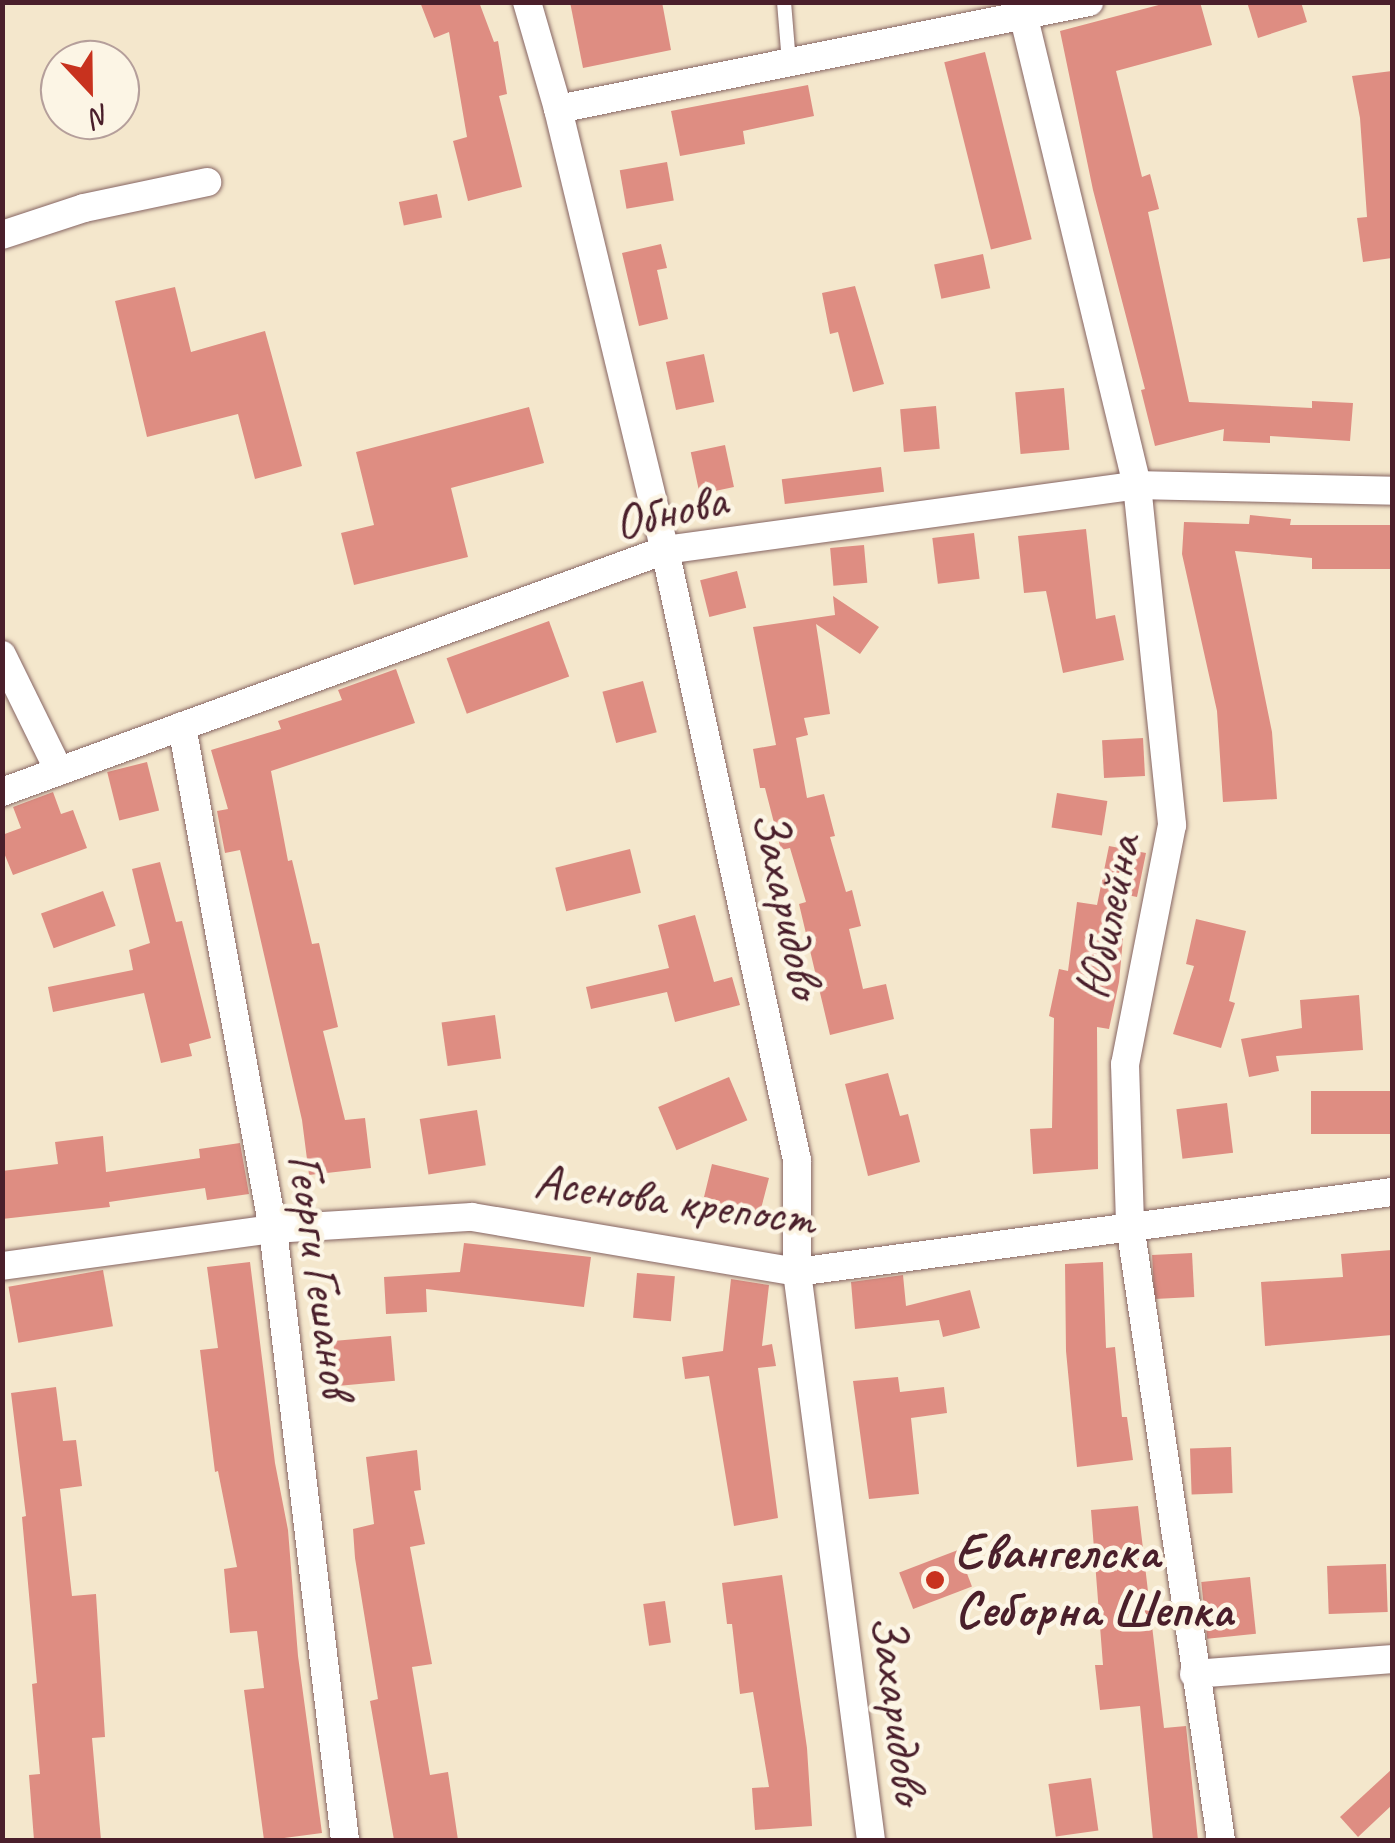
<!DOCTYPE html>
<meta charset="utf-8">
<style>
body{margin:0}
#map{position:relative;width:1395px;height:1843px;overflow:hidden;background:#f4e7cc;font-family:Caveat,sans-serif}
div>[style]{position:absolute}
.building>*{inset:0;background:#de8d82;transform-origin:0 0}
.roads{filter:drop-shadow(0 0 2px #866563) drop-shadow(0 0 2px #866563)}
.service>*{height:14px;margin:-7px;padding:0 7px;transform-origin:7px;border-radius:7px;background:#fff}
.minor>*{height:28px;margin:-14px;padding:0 14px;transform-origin:14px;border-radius:14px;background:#fff}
.dots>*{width:28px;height:28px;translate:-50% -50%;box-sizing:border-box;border:5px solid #fcf5e5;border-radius:50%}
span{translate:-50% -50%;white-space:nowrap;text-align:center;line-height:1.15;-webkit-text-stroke:9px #fcf5e5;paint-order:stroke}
.street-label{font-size:50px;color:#4a1f2b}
.poi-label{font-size:50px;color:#4a1f2b;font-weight:700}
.left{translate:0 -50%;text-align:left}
.frame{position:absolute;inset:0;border:5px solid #4a1f2b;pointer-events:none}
.north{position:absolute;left:40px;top:40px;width:100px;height:100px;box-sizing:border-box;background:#fcf5e5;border:2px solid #b59f9b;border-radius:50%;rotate:158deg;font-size:28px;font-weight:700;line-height:40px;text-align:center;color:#4a1f2b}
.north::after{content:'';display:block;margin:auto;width:35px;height:45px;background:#c8321e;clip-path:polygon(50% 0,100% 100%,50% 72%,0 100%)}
</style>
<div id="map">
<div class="building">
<i style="clip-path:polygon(420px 2px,479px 2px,494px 42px,498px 41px,507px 94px,499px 96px,522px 187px,468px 201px,453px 141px,467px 137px,449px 32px,434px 38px)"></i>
<i style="clip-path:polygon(570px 2px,662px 2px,671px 50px,583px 68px)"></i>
<i style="clip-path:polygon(1170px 2px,1200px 2px,1212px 45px,1116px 71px,1142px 177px,1150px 174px,1159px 209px,1148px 212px,1189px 402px,1312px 408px,1312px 401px,1353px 403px,1350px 441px,1270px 436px,1270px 443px,1223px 441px,1224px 429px,1155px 446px,1141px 390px,1145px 389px,1093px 190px,1060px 31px)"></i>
<i style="clip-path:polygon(1247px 2px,1301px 2px,1307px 22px,1258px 38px)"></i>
<i style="left:985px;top:52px;width:193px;height:42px;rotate:76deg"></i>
<i style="clip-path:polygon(1392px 71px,1392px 258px,1363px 262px,1357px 218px,1367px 217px,1360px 118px,1352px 76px)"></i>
<i style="clip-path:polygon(808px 85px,814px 116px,743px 131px,745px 144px,680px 156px,671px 111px)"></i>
<i style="left:667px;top:162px;width:39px;height:48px;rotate:80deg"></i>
<i style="left:437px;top:194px;width:24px;height:39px;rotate:78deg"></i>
<i style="clip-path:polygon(661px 244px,667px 268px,657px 270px,668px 319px,639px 326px,622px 253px)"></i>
<i style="left:983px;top:254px;width:35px;height:50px;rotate:78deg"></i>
<i style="clip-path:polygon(855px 286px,884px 384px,853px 392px,838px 332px,830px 334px,822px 293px)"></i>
<i style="clip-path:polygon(175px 287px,191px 352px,265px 331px,302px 466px,255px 479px,238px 414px,147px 437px,115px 301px)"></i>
<i style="left:704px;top:354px;width:49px;height:39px;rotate:78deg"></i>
<i style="left:1064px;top:388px;width:62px;height:49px;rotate:85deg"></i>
<i style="left:936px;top:406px;width:43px;height:36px;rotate:85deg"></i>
<i style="clip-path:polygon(529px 407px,544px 463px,451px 488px,468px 557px,354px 585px,341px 533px,374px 525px,356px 452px)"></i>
<i style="left:725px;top:445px;width:43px;height:35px;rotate:78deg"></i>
<i style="left:881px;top:467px;width:25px;height:100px;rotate:83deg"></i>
<i style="clip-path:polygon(1250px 515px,1291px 519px,1290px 525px,1392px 525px,1392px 569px,1312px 569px,1312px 558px,1235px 551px,1272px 732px,1277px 799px,1223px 802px,1217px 711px,1182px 554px,1184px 522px,1249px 524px)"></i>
<i style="clip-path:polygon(1086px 529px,1096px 619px,1115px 615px,1124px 660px,1063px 673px,1046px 591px,1024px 593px,1018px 536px)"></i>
<i style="left:974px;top:533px;width:46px;height:42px;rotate:83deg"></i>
<i style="left:864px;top:545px;width:38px;height:34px;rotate:85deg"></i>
<i style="left:737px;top:571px;width:38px;height:38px;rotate:76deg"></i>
<i style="clip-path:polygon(833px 596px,879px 627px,860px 654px,816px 624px,830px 714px,804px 718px,808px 735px,796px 738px,807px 798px,824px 794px,835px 836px,830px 837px,846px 892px,852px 890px,861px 926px,849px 929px,863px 989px,886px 984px,894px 1019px,830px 1035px,799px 904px,806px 902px,790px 848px,781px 850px,765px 788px,760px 788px,753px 749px,776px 745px,753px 627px,835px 615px)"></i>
<i style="left:549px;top:621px;width:59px;height:109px;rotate:70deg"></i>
<i style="clip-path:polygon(396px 669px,415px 723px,271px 771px,288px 861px,292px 860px,312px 944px,319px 943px,338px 1027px,323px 1031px,345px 1120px,365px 1118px,371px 1168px,309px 1175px,302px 1120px,240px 850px,225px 853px,217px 811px,228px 809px,211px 750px,281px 729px,278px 721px,342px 700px,338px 690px)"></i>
<i style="left:643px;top:681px;width:53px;height:42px;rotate:75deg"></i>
<i style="left:1143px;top:738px;width:38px;height:41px;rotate:87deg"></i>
<i style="left:147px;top:762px;width:50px;height:41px;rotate:76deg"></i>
<i style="clip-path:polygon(53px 792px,61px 814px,73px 810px,87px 848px,13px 875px,2px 848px,2px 835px,21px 828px,13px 807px)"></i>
<i style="left:1057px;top:793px;width:51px;height:35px;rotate:9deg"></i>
<i style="clip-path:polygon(1109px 846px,1146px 853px,1137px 897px,1127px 895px,1119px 982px,1109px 1029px,1097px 1027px,1098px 1169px,1033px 1174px,1030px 1129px,1052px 1128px,1054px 1018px,1049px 1016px,1059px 969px,1068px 971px,1077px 902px,1097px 905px)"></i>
<i style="left:630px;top:849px;width:45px;height:77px;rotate:76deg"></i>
<i style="clip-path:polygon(160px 862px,176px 922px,182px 921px,211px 1038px,189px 1044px,192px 1056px,161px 1063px,144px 993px,53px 1012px,48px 987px,133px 970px,129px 950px,150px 943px,132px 869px)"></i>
<i style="left:103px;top:891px;width:37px;height:66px;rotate:70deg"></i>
<i style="clip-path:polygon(695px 915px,714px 982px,732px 977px,740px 1005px,675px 1022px,667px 992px,591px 1009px,586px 987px,669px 968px,658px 925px)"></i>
<i style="clip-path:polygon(1196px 919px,1246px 931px,1229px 1001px,1235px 1003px,1221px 1048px,1173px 1034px,1194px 966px,1186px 964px)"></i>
<i style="clip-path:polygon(1359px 995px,1363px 1050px,1276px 1056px,1279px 1071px,1249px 1077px,1241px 1039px,1302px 1028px,1300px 1000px)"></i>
<i style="left:495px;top:1015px;width:44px;height:54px;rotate:82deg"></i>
<i style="clip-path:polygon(888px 1073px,900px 1116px,908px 1114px,920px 1162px,868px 1176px,845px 1084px)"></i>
<i style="left:729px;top:1077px;width:47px;height:77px;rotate:67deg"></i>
<i style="left:1392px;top:1091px;width:43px;height:81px;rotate:90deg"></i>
<i style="left:1227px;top:1103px;width:50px;height:51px;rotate:83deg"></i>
<i style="left:477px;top:1110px;width:56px;height:58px;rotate:81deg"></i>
<i style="clip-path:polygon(103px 1136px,106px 1172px,200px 1158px,199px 1149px,240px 1143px,249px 1194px,207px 1200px,205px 1188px,109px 1202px,110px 1207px,2px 1219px,2px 1171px,58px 1164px,55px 1142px)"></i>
<i style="clip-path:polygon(712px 1164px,769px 1178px,757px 1224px,716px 1214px,720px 1201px,704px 1197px)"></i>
<i style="clip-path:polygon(464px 1243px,591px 1257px,584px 1307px,426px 1289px,427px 1312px,386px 1314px,384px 1277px,460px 1272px)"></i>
<i style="clip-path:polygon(1392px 1250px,1392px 1335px,1265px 1346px,1261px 1282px,1343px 1277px,1341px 1254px)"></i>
<i style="left:1192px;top:1253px;width:44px;height:40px;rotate:87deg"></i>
<i style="clip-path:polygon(250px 1262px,275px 1463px,288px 1530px,298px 1656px,322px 1833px,269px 1840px,264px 1840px,244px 1690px,264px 1688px,257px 1631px,230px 1633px,224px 1569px,237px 1567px,218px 1471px,215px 1472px,200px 1350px,218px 1348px,207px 1267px)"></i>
<i style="clip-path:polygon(1103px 1262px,1106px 1348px,1115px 1347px,1122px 1417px,1127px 1417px,1133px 1460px,1077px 1467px,1066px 1351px,1065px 1264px)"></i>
<i style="left:103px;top:1270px;width:57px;height:96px;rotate:80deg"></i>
<i style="left:637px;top:1273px;width:38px;height:45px;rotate:5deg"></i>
<i style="clip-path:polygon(903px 1275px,906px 1306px,970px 1290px,980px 1328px,943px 1337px,939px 1320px,855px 1329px,851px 1282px)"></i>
<i style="clip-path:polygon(731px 1279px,769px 1285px,762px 1346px,772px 1344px,776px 1366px,758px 1368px,778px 1518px,734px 1526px,709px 1376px,685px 1379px,682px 1357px,723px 1351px)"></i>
<i style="left:391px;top:1336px;width:45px;height:58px;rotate:85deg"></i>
<i style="clip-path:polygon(898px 1377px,900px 1392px,944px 1387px,947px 1413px,911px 1418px,919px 1494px,869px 1499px,853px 1381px)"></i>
<i style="clip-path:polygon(56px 1387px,63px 1441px,76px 1440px,82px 1486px,60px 1489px,72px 1596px,96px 1594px,105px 1737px,92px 1738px,101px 1840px,34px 1840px,29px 1775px,40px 1774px,32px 1684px,37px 1683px,22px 1517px,26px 1516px,11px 1393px)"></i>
<i style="left:1231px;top:1447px;width:46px;height:41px;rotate:88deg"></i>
<i style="clip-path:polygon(417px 1450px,421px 1490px,414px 1491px,425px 1544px,410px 1547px,432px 1664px,412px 1667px,430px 1775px,448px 1772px,458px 1840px,394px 1840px,370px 1701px,378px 1699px,355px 1558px,353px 1529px,374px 1524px,366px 1457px)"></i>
<i style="clip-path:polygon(1138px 1506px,1164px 1728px,1186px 1726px,1198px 1840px,1153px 1840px,1140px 1706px,1100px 1710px,1095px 1665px,1103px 1665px,1091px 1510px)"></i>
<i style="left:958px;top:1550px;width:39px;height:63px;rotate:69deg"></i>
<i style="left:1386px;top:1564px;width:48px;height:59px;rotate:88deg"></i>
<i style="clip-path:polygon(782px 1575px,807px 1748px,812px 1826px,755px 1830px,752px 1788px,769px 1787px,753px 1692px,740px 1694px,732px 1624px,727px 1624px,722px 1583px)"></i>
<i style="left:1250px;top:1577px;width:57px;height:49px;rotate:84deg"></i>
<i style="left:665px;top:1601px;width:42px;height:22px;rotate:82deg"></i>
<i style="clip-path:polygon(1392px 1769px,1392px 1805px,1358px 1837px,1340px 1817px)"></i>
<i style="left:1091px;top:1778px;width:53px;height:43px;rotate:82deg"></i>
</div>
<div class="roads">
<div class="service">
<i style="left:784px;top:2px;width:61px;rotate:85.3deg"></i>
</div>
<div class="minor">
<i style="left:527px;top:2px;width:111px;rotate:73.8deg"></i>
<i style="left:558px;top:109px;width:454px;rotate:76.4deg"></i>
<i style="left:665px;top:550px;width:624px;rotate:77.79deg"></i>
<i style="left:797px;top:1160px;width:112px;rotate:90deg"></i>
<i style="left:797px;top:1272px;width:573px;rotate:82.58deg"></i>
<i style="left:1024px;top:18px;width:480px;rotate:76.4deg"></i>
<i style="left:1137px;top:485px;width:342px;rotate:84.1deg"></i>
<i style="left:1172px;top:825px;width:244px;rotate:101.1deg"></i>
<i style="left:1125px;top:1064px;width:161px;rotate:88.2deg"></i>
<i style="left:1130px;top:1225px;width:622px;rotate:81.58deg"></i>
<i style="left:558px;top:109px;width:542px;rotate:-11.39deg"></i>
<i style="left:2px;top:235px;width:86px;rotate:-18.2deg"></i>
<i style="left:84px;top:208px;width:126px;rotate:-11.9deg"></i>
<i style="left:2px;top:655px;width:129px;rotate:63.8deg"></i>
<i style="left:182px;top:726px;width:511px;rotate:79.75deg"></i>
<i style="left:273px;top:1229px;width:615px;rotate:83.28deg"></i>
<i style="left:2px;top:792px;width:706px;rotate:-20.05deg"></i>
<i style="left:665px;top:550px;width:476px;rotate:-7.8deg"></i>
<i style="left:1137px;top:485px;width:255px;rotate:1.3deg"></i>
<i style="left:2px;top:1266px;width:274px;rotate:-7.8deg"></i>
<i style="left:273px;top:1229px;width:199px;rotate:-3.5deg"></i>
<i style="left:472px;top:1217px;width:330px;rotate:9.6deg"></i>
<i style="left:797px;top:1272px;width:600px;rotate:-7.66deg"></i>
<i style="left:1194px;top:1674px;width:199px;rotate:-4.3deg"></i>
</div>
</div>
<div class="dots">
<i style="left:935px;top:1580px;background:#c8321e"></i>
</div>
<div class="street-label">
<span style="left:670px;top:511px;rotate:-13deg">Обнова</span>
<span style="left:788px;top:904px;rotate:78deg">Захаридово</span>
<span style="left:1108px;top:917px;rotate:-79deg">Юбилейна</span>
<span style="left:675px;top:1200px;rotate:8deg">Асенова крепост</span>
<span style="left:321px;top:1275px;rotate:82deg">Георги Гешанов</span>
<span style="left:899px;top:1709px;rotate:83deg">Захаридово</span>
</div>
<div class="poi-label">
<span class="left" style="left:955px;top:1580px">Евангелска<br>Себорна Шепка</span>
</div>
<div class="frame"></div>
<div class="north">N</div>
</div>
